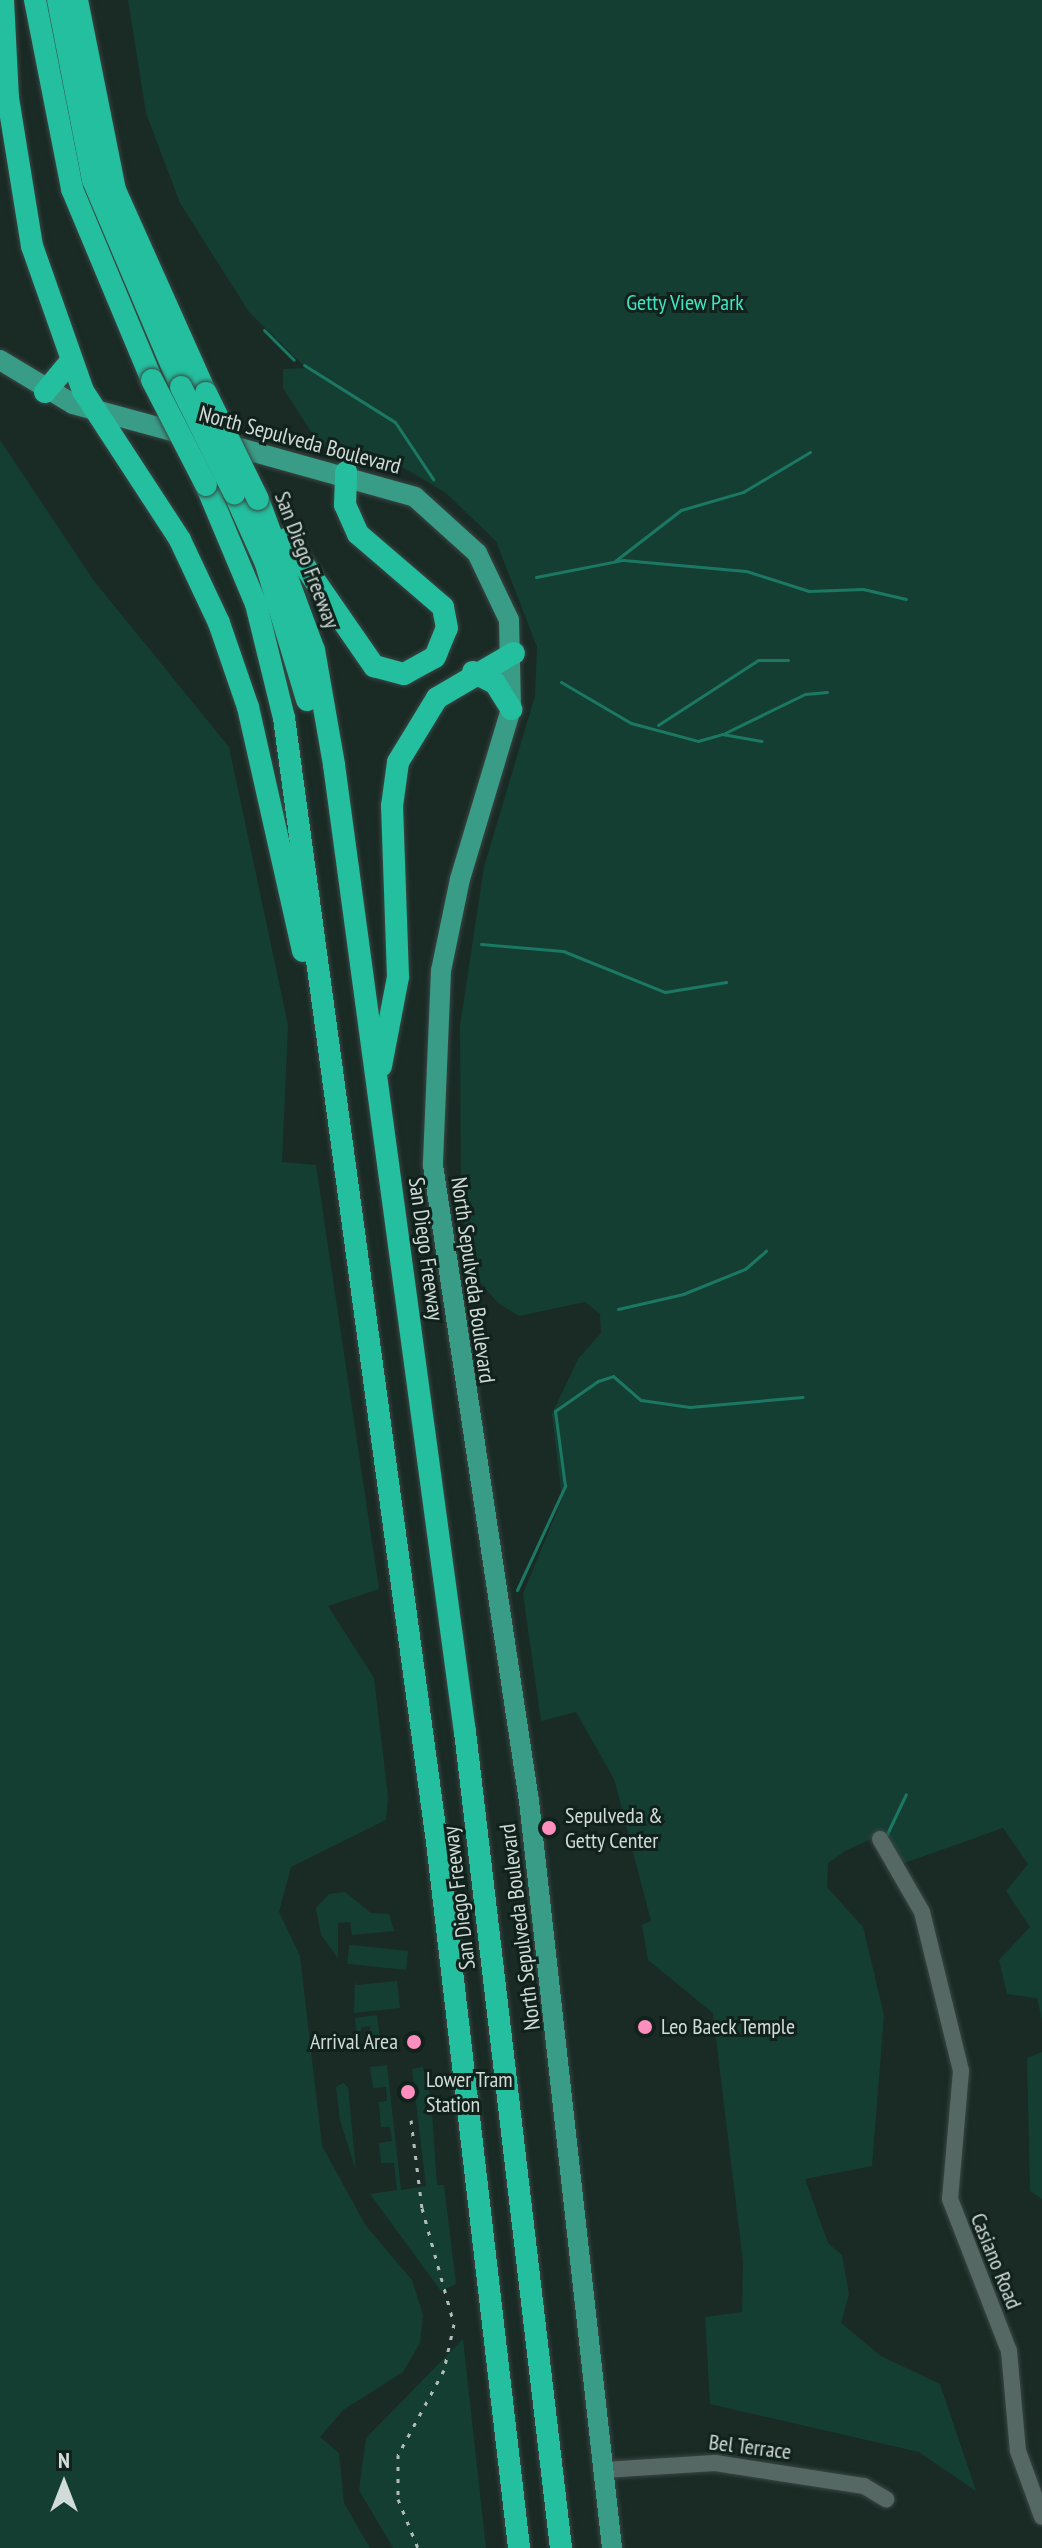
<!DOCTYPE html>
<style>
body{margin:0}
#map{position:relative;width:1042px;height:2548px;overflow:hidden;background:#1a2a25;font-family:"PT Sans Narrow",sans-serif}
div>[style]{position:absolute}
.green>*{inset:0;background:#153e33;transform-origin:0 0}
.stream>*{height:3px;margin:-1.5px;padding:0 1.5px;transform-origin:1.5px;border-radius:1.5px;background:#1b7863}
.roads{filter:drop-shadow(0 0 2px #394743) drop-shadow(0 0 2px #394743)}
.minor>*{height:16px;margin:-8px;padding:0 8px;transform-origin:8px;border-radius:8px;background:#566863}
.major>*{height:20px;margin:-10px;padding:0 10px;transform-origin:10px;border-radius:10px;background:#389c87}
.highway>*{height:22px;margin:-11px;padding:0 11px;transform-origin:11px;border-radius:11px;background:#24bf9f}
.rail>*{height:3px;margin-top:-1.5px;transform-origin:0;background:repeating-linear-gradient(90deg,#b1bcb9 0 4px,transparent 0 12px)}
.bridges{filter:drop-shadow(0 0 2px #394743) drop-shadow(0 0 2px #394743)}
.highway-bridge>*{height:22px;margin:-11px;padding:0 11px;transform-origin:11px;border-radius:11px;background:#24bf9f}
.dots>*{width:22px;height:22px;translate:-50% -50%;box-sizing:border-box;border:4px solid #11211c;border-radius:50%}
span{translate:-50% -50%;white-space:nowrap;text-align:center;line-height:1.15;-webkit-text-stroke:6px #11211c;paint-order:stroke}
.park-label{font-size:22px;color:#42e5c1}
.street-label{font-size:22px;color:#d1dbd8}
.poi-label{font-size:22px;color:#d1dbd8}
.left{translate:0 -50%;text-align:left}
.right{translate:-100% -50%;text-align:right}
.north{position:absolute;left:24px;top:2444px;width:80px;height:80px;-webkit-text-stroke:6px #11211c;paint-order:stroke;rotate:0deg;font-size:22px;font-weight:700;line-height:32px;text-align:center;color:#d1dbd8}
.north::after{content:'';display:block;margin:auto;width:28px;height:36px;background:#d1dbd8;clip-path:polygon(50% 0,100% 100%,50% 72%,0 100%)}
</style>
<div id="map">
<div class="green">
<i style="clip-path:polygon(128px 0,1042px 0,1042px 2020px,1037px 1998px,1007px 1994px,999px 1960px,1030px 1927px,1006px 1891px,1028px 1864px,1003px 1828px,896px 1866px,874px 1838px,845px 1851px,828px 1863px,827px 1887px,863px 1927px,884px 2015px,872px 2166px,805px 2179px,828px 2243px,842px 2255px,849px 2294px,841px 2323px,881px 2356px,940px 2384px,976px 2491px,919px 2452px,710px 2404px,705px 2317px,742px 2312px,743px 2262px,713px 2013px,648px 1960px,642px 1925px,651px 1921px,614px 1779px,576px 1712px,541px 1721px,523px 1594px,562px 1499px,552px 1414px,578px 1359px,601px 1333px,600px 1314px,585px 1302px,519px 1316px,498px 1303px,473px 1274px,461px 1202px,460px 1026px,484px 867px,535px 696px,537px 647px,496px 541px,446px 493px,402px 467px,320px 446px,283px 388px,283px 369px,306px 368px,249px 312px,180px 203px,146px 113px)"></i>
<i style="clip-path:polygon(0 440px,94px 581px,229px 747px,288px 1025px,282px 1162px,316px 1165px,379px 1589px,328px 1606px,374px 1678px,388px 1797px,386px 1820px,291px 1867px,279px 1912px,300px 1956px,322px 2146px,366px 2226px,412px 2280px,423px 2315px,420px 2343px,403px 2372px,343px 2410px,320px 2437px,339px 2453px,344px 2503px,370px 2548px,0 2548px)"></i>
<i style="clip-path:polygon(345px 1892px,371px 1913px,389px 1914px,394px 1931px,352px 1935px,350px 1922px,338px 1923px,338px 1958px,321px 1935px,316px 1908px,329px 1894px)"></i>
<i style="left:408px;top:1951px;width:19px;height:59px;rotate:96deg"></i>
<i style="clip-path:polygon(355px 1979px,356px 1985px,397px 1981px,400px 2008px,354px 2013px)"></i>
<i style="clip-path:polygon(377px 2015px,380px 2040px,366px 2042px,371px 2026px,361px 2027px,360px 2058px,355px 2018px)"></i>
<i style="clip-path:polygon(1042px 2052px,1042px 2199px,1030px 2191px,1027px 2058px)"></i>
<i style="clip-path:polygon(387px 2065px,401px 2190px,426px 2186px,412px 2069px,423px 2067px,431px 2098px,437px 2185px,444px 2185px,456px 2284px,441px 2291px,370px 2194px,397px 2190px,394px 2163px,381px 2163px,379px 2143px,392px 2141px,390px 2127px,381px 2127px,379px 2102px,387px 2101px,386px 2087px,373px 2088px,370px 2067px)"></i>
<i style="clip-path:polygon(343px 2083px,348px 2087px,356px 2171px,340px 2120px,336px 2087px)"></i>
<i style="clip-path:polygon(463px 2339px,486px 2548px,393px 2548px,359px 2490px,366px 2438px)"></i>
</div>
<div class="stream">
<i style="left:264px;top:330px;width:42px;rotate:45deg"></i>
<i style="left:304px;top:365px;width:107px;rotate:32.1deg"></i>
<i style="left:395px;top:422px;width:69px;rotate:56.3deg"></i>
<i style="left:615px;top:561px;width:83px;rotate:-37.7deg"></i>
<i style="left:681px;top:510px;width:65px;rotate:-16.2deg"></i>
<i style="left:743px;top:492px;width:78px;rotate:-30.8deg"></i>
<i style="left:536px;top:577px;width:89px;rotate:-11.1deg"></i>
<i style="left:623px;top:560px;width:123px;rotate:5.1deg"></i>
<i style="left:746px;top:571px;width:66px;rotate:17.6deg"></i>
<i style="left:809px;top:591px;width:54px;rotate:-2.1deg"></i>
<i style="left:863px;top:589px;width:44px;rotate:13.1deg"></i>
<i style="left:561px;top:682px;width:81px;rotate:30.4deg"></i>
<i style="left:631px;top:723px;width:69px;rotate:15deg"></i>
<i style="left:698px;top:741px;width:25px;rotate:-16deg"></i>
<i style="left:722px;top:734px;width:40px;rotate:10deg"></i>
<i style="left:658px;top:725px;width:119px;rotate:-33deg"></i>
<i style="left:758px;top:660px;width:30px"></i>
<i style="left:725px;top:733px;width:89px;rotate:-26deg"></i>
<i style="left:805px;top:694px;width:22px;rotate:-5deg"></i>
<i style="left:481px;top:944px;width:82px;rotate:4.9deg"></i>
<i style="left:563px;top:951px;width:110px;rotate:21.9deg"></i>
<i style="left:665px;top:992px;width:62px;rotate:-9.3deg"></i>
<i style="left:618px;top:1309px;width:67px;rotate:-13deg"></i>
<i style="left:683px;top:1294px;width:67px;rotate:-22deg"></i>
<i style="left:745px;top:1269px;width:28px;rotate:-41deg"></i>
<i style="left:517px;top:1590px;width:115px;rotate:-65.2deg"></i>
<i style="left:565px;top:1486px;width:76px;rotate:-97.6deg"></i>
<i style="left:555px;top:1411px;width:52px;rotate:-34.9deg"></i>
<i style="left:598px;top:1381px;width:16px;rotate:-18deg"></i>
<i style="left:613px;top:1376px;width:37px;rotate:41deg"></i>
<i style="left:641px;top:1400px;width:49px;rotate:8.1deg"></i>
<i style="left:690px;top:1407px;width:113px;rotate:-5.1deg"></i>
<i style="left:887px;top:1834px;width:44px;rotate:-64.6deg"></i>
</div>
<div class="roads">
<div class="minor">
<i style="left:880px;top:1839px;width:84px;rotate:60.1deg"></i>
<i style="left:922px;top:1912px;width:164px;rotate:76.2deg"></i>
<i style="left:961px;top:2071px;width:128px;rotate:94.9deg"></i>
<i style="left:950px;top:2199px;width:163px;rotate:68.8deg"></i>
<i style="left:1009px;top:2351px;width:100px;rotate:84.9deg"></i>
<i style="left:1018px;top:2451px;width:70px;rotate:70deg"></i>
<i style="left:603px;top:2470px;width:112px;rotate:-3.6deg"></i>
<i style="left:715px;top:2463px;width:151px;rotate:8.8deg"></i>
<i style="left:864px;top:2486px;width:26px;rotate:31deg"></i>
</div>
<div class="major">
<i style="left:0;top:360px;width:85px;rotate:31.1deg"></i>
<i style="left:73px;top:404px;width:122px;rotate:15.2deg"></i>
<i style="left:222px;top:443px;width:200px;rotate:15.6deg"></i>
<i style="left:415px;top:497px;width:84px;rotate:42.1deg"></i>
<i style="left:477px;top:553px;width:74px;rotate:64.5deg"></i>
<i style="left:509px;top:620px;width:89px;rotate:88.7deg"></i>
<i style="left:511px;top:709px;width:177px;rotate:106.7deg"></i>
<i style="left:460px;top:879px;width:94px;rotate:101.7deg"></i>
<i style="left:441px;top:971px;width:194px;rotate:92.4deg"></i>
<i style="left:433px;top:1165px;width:643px;rotate:81.42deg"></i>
<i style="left:529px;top:1801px;width:752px;rotate:83.66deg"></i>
</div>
<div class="highway">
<i style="left:3px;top:0;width:98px;rotate:87.1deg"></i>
<i style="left:8px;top:98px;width:150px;rotate:80.8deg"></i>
<i style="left:32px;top:246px;width:154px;rotate:70.6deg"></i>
<i style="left:83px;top:391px;width:178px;rotate:56.9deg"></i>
<i style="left:180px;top:540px;width:92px;rotate:64.8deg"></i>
<i style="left:219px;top:623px;width:89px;rotate:71deg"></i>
<i style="left:248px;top:707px;width:250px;rotate:77.3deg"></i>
<i style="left:35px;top:0;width:193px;rotate:78.9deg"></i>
<i style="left:72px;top:189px;width:207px;rotate:67.3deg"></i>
<i style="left:58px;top:0;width:183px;rotate:79deg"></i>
<i style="left:93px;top:180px;width:225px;rotate:67deg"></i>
<i style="left:77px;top:0;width:194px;rotate:78.7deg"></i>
<i style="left:115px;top:190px;width:222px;rotate:65.9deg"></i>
<i style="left:45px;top:392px;width:39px;rotate:-50deg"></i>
<i style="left:206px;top:485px;width:129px;rotate:67.2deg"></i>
<i style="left:256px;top:604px;width:117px;rotate:76.2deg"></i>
<i style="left:284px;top:718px;width:1134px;rotate:82.25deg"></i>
<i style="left:437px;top:1842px;width:711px;rotate:83.37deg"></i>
<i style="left:234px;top:493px;width:78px;rotate:65.7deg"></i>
<i style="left:266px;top:564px;width:142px;rotate:73.2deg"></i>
<i style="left:258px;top:499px;width:161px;rotate:69.7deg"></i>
<i style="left:314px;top:650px;width:117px;rotate:80.1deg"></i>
<i style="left:334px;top:765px;width:976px;rotate:82.29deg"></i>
<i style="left:465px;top:1732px;width:822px;rotate:83.29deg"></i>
<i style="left:286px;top:539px;width:155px;rotate:55.3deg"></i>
<i style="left:374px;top:666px;width:31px;rotate:15deg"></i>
<i style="left:404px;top:674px;width:35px;rotate:-29deg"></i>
<i style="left:435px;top:657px;width:31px;rotate:-68deg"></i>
<i style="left:447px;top:628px;width:21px;rotate:-101deg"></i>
<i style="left:443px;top:607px;width:112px;rotate:-139.3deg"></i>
<i style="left:358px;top:534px;width:32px;rotate:-114deg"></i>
<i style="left:345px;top:505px;width:33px;rotate:-88deg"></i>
<i style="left:473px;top:672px;width:25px;rotate:27deg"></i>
<i style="left:495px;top:683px;width:31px;rotate:58deg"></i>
<i style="left:381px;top:1066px;width:91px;rotate:-79.2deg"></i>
<i style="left:398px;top:977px;width:171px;rotate:-92deg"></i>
<i style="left:392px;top:806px;width:44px;rotate:-82.2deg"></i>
<i style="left:398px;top:762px;width:75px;rotate:-58.6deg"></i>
<i style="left:437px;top:698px;width:89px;rotate:-30.3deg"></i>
</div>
</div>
<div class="rail">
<i style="left:411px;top:2120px;width:89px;rotate:82.9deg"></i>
<i style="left:422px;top:2208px;width:120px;rotate:74.6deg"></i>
<i style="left:454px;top:2324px;width:47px;rotate:102.3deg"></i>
<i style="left:444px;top:2370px;width:97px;rotate:118.4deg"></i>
<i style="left:398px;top:2455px;width:44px;rotate:90deg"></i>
<i style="left:398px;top:2499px;width:53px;rotate:67.8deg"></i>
</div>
<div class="bridges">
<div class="highway-bridge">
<i style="left:152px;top:380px;width:118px;rotate:62.8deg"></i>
<i style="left:181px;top:387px;width:119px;rotate:63.4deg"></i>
<i style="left:206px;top:393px;width:118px;rotate:63.9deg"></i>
</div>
</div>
<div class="dots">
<i style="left:549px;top:1828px;background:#fe8ebd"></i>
<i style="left:645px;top:2027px;background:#fe8ebd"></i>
<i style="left:414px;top:2042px;background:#fe8ebd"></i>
<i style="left:408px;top:2092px;background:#fe8ebd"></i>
</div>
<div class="park-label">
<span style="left:685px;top:303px">Getty View Park</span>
</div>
<div class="street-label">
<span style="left:300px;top:440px;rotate:15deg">North Sepulveda Boulevard</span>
<span style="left:307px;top:560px;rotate:69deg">San Diego Freeway</span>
<span style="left:426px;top:1249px;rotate:82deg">San Diego Freeway</span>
<span style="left:473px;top:1280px;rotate:82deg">North Sepulveda Boulevard</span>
<span style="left:459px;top:1898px;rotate:-97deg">San Diego Freeway</span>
<span style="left:520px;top:1927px;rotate:-97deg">North Sepulveda Boulevard</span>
<span style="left:996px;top:2261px;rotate:68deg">Casiano Road</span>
<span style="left:750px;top:2447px;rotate:7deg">Bel Terrace</span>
</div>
<div class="poi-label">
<span class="left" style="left:565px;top:1828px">Sepulveda &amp;<br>Getty Center</span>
<span class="left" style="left:661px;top:2027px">Leo Baeck Temple</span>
<span class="right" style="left:398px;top:2042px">Arrival Area</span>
<span class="left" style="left:426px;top:2092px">Lower Tram<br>Station</span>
</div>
<div class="north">N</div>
</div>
